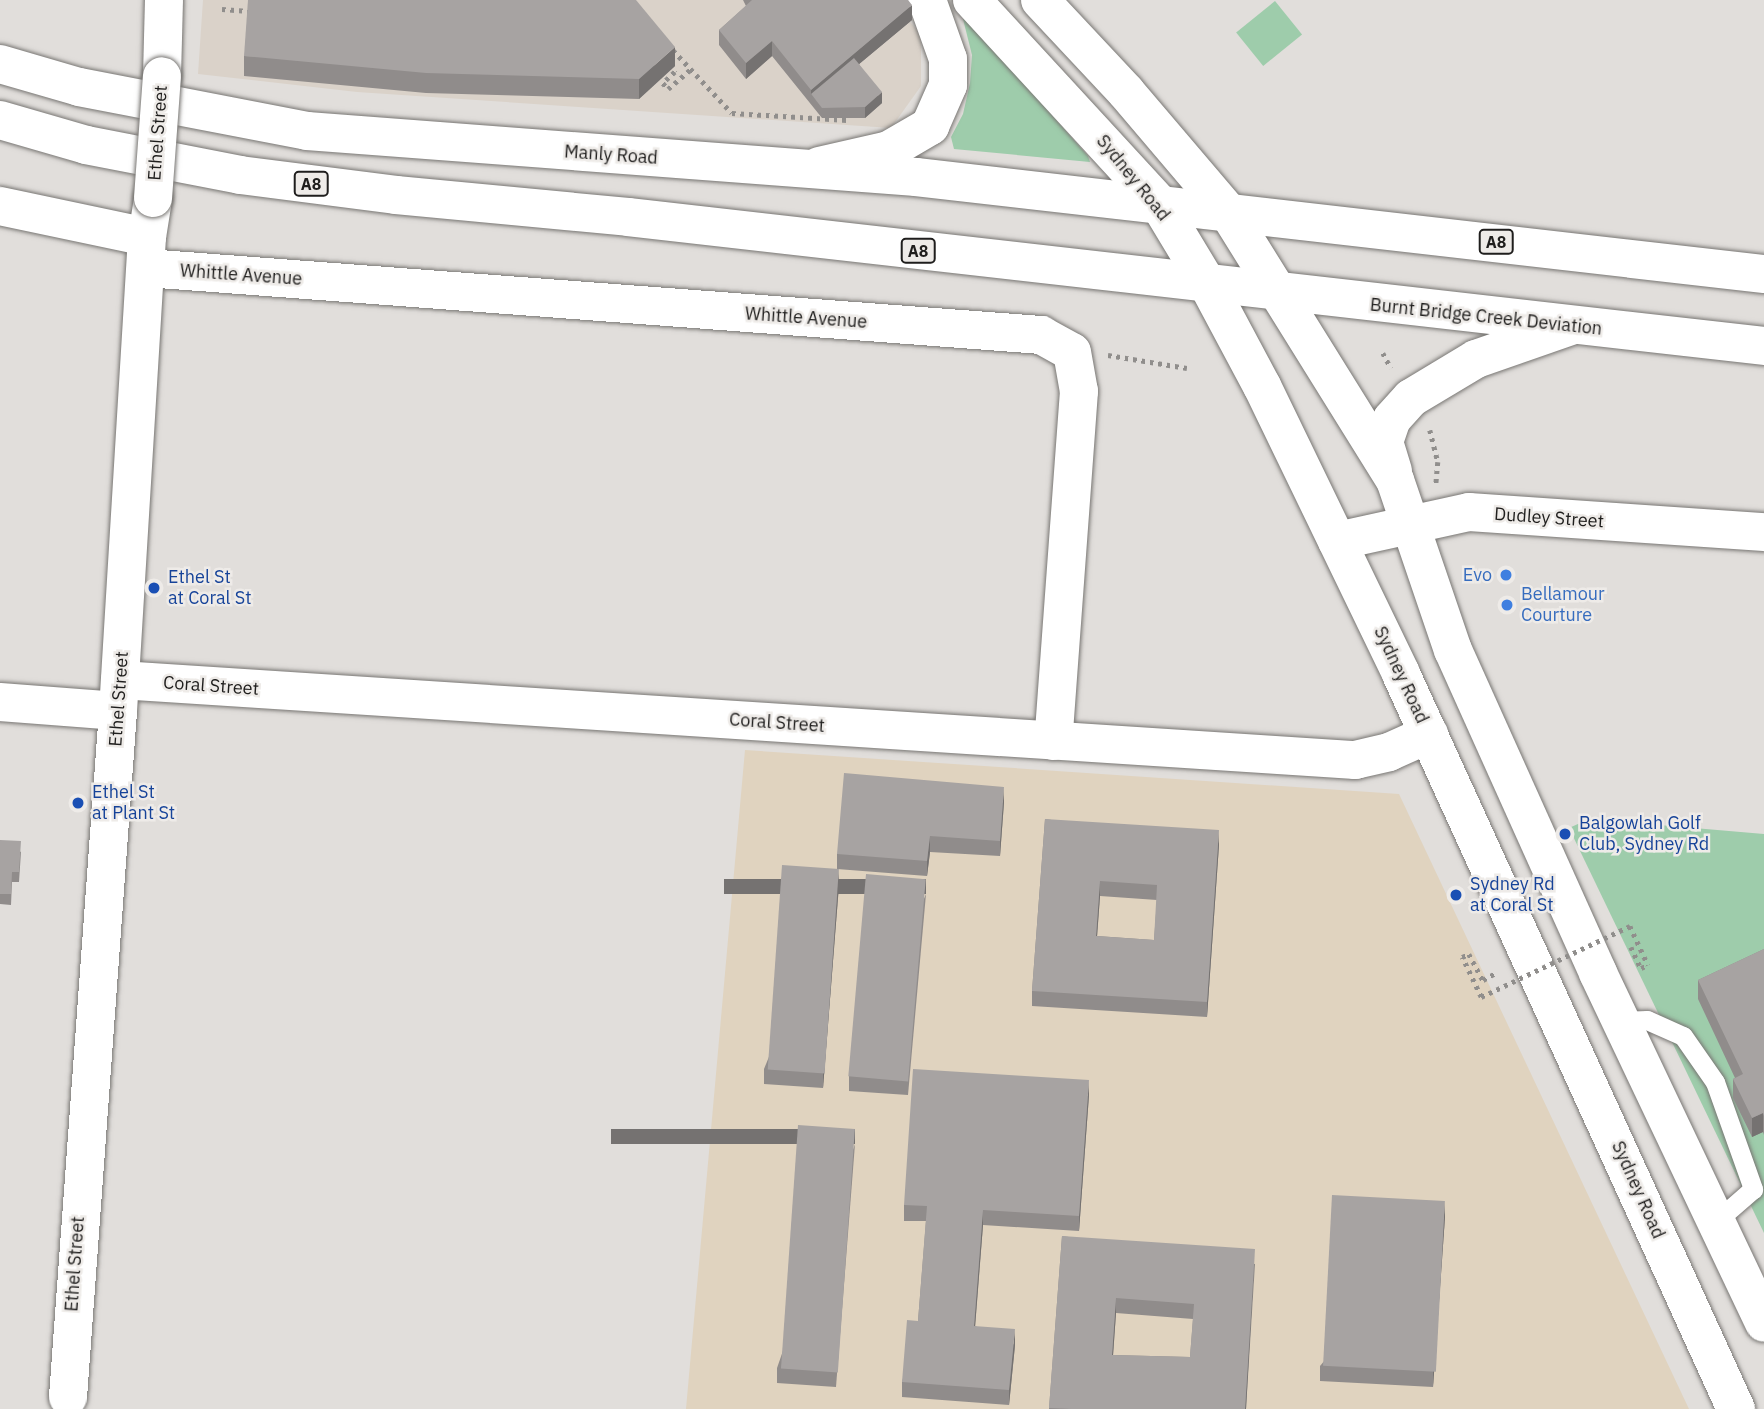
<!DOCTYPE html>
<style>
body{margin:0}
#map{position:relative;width:1764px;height:1409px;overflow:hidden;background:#e1dedb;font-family:"IBM Plex Sans",sans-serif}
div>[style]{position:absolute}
.built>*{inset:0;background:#dad2c9}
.education>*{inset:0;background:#e0d3bf}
.green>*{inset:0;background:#9eccab;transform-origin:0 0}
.path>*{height:4.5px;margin-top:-2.25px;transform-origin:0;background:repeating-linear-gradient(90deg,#908e8c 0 3.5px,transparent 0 8.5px)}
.roads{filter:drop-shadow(0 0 2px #787673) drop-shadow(0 0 2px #787673)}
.service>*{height:19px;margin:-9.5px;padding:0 9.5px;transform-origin:9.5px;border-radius:9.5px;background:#fff}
.minor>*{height:38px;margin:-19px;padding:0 19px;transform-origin:19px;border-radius:19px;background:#fff}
.tertiary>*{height:38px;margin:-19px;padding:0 19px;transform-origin:19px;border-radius:19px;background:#fff}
.primary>*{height:38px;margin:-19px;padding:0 19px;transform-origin:19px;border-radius:19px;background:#fff}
.trunk>*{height:38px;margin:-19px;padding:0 19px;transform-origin:19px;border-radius:19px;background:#fff}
.path-bridge>*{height:4.5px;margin-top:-2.25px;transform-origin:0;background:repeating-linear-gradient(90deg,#908e8c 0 3.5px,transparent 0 8.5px)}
.bridges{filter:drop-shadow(0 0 2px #787673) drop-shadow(0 0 2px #787673)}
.tertiary-bridge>*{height:38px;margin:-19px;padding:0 19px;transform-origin:19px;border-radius:19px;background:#fff}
.wall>*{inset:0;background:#908c8b}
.shaded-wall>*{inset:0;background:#757271;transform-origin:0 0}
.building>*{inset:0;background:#a7a3a2;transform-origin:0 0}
.dots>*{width:19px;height:19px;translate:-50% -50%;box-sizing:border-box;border:4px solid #eeebe8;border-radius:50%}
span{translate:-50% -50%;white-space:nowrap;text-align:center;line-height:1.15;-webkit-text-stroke:5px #eeebe8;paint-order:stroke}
.shield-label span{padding:2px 5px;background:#eeebe8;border:2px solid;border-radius:5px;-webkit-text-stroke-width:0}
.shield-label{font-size:16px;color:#1f1e1d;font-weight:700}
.street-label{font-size:18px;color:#1f1e1d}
.shop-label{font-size:18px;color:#366cbe}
.right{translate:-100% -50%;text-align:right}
.left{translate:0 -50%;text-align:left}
.transit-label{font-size:18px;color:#164399}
</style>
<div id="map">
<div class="built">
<i style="clip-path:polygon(203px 0,892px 0,921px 35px,921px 86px,891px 128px,357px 92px,198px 74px)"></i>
</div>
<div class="education">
<i style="clip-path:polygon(745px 750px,1399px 794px,1689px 1409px,686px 1409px)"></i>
</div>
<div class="green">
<i style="left:1275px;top:1px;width:43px;height:50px;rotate:51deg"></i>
<i style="clip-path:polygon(966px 18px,1088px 156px,1090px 162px,954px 149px,951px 137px,963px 114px,970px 83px,972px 55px,963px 19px)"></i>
<i style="clip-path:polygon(1589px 819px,1764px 834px,1764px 1233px,1569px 828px)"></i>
</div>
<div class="path">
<i style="left:222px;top:9px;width:27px;rotate:4deg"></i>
<i style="left:673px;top:50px;width:86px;rotate:46.9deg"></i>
<i style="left:732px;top:113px;width:115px;rotate:3.5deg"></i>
<i style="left:670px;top:65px;width:9px;rotate:54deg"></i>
<i style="left:675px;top:72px;width:16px;rotate:137deg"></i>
<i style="left:663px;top:83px;width:8px;rotate:50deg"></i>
<i style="left:668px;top:89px;width:30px;rotate:-41deg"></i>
<i style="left:1383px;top:353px;width:17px;rotate:62deg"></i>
<i style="left:1108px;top:355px;width:80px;rotate:9.3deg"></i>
<i style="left:1430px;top:430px;width:33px;rotate:76deg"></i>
<i style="left:1438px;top:462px;width:21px;rotate:95deg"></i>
<i style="left:1631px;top:947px;width:23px;rotate:65deg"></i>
<i style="left:1641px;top:968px;width:8px;rotate:-23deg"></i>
<i style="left:1481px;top:997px;width:44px;rotate:-115.4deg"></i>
<i style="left:1462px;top:957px;width:8px;rotate:-23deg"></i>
<i style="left:1469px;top:954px;width:30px;rotate:62deg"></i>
<i style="left:1483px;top:980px;width:13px;rotate:-29deg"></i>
</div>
<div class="roads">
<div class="service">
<i style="left:1620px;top:1021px;width:27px;rotate:-2deg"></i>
<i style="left:1647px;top:1020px;width:39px;rotate:24deg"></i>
<i style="left:1683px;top:1036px;width:56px;rotate:55.2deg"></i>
<i style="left:1715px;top:1082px;width:114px;rotate:70.4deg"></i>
<i style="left:1753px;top:1189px;width:50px;rotate:139deg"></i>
</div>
<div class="minor">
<i style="left:0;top:206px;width:150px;rotate:11.9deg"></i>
<i style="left:146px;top:268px;width:898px;rotate:4.28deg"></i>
<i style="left:1041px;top:335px;width:35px;rotate:29deg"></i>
<i style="left:1072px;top:352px;width:40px;rotate:80deg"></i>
<i style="left:1079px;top:391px;width:351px;rotate:94.2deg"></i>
<i style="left:1337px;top:541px;width:135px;rotate:-12.4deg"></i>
<i style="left:1469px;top:512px;width:296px;rotate:3.9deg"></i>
<i style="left:120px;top:680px;width:1238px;rotate:3.71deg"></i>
<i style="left:1355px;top:760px;width:35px;rotate:-13deg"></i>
<i style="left:1389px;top:752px;width:44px;rotate:-24.2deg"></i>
<i style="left:0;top:702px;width:118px;rotate:4.4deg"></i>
</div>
<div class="tertiary">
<i style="left:162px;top:76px;width:76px;rotate:-88.5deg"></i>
<i style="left:68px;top:1397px;width:688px;rotate:-85.83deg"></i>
<i style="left:118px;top:711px;width:475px;rotate:-86.5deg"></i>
<i style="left:147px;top:237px;width:39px;rotate:-81deg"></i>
</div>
<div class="primary">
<i style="left:972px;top:0;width:275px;rotate:47.4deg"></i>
<i style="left:1158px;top:202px;width:97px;rotate:58.9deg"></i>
<i style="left:1208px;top:285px;width:115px;rotate:61.9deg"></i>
<i style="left:1262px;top:386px;width:320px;rotate:64.2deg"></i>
<i style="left:1401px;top:674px;width:808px;rotate:65.5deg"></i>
<i style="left:1040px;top:0;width:126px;rotate:46.9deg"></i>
<i style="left:1126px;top:92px;width:157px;rotate:49.6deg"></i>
<i style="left:1228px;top:212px;width:316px;rotate:58.1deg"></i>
<i style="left:1395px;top:480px;width:180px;rotate:71.2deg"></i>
<i style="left:1453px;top:650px;width:354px;rotate:65.8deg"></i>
<i style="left:1598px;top:973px;width:387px;rotate:64.6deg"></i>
<i style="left:819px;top:166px;width:72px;rotate:-12.9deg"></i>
<i style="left:889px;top:150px;width:48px;rotate:-30.3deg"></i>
<i style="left:930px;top:126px;width:45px;rotate:-66.3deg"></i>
<i style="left:948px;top:85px;width:26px;rotate:-90deg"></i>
<i style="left:948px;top:59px;width:63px;rotate:-109.6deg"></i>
<i style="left:1393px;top:471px;width:30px;rotate:-107deg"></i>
<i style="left:1384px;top:442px;width:24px;rotate:-71deg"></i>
<i style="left:1392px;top:419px;width:28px;rotate:-48deg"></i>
<i style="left:1411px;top:398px;width:76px;rotate:-31deg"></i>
<i style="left:1476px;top:359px;width:101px;rotate:-19.2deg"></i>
</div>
<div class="trunk">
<i style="left:0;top:64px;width:82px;rotate:16.2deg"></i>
<i style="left:79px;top:87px;width:232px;rotate:10.9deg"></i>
<i style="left:307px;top:131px;width:611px;rotate:4.32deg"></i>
<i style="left:916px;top:177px;width:854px;rotate:6.53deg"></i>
<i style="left:0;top:120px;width:90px;rotate:16.2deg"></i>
<i style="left:86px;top:145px;width:157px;rotate:11deg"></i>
<i style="left:240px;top:175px;width:157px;rotate:7.3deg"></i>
<i style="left:396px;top:195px;width:233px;rotate:5.4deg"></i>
<i style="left:628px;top:217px;width:1143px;rotate:6.48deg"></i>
</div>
</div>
<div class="path-bridge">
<i style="left:1481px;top:997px;width:165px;rotate:-25.5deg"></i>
<i style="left:1630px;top:926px;width:43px;rotate:65.2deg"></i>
</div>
<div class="bridges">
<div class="tertiary-bridge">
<i style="left:153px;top:198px;width:122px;rotate:-85.8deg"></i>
</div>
</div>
<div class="wall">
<i style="clip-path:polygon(743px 0,908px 0,912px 20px,859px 64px,882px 103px,865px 118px,822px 118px,772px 56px,746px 79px,719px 45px,719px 30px,746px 6px)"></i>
<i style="clip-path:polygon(244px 56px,675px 66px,639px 99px,426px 93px,244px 76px)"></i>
<i style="clip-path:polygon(1004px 802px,1000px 856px,930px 852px,927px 876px,837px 869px,837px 854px)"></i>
<i style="clip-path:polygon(evenodd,1045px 819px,1219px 845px,1207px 1017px,1032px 1006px,1032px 991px,1045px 819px,1100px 896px,1157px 900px,1154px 940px,1097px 936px,1100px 896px)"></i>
<i style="clip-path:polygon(0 840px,21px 852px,19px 882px,12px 882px,11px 905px,0 904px)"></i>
<i style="clip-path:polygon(839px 885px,823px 1088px,764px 1084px,764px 1069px)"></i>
<i style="clip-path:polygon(926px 894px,908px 1095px,849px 1091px,849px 1076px)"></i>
<i style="clip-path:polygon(1764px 949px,1764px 1135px,1763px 1132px,1752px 1137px,1733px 1098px,1733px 1079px,1735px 1078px,1698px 999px,1698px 980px)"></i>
<i style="clip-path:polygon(1089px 1095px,1079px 1231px,983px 1225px,975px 1326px,1015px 1345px,1009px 1405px,902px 1397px,902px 1382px,918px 1321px,926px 1221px,904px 1221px,904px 1205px)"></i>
<i style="clip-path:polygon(855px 1144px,836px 1387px,777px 1383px,777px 1368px)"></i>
<i style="clip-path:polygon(1445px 1217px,1433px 1387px,1320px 1381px,1320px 1366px)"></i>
<i style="clip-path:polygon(evenodd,1062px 1236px,1255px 1264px,1246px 1409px,1049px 1409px,1062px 1236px,1116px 1313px,1193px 1319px,1190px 1357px,1113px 1355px,1116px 1313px)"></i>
</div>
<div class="shaded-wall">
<i style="clip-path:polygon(912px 5px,912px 20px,816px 100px,811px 94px,811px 105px,811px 90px)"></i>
<i style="clip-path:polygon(772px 41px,772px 56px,746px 79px,746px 63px)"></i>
<i style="clip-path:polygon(675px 47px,675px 66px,639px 99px,639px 79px)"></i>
<i style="clip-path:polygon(882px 92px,882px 103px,865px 118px,865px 107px)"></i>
<i style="clip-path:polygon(1004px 787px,1004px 802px,1000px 856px,1000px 841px)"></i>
<i style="clip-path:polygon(1219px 830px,1219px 845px,1207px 1017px,1207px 1002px)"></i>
<i style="clip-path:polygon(930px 836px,930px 852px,927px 876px,927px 861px)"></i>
<i style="clip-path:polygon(839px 869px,839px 885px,823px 1088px,823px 1073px)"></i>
<i style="left:926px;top:879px;width:15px;height:202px;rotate:90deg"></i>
<i style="clip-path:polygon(1100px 881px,1100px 896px,1096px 951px,1096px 936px)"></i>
<i style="clip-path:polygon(1089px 1080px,1089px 1095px,1079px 1231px,1079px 1216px)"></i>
<i style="clip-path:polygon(1763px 1113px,1763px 1132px,1752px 1137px,1752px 1118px)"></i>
<i style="left:855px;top:1129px;width:15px;height:244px;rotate:90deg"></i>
<i style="clip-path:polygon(1445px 1201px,1445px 1217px,1433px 1387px,1433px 1372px)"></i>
<i style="clip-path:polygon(983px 1210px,983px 1225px,974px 1341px,974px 1326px)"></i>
<i style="clip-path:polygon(1255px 1249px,1246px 1409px,1245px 1409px)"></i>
<i style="clip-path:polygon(1116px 1298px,1116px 1313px,1112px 1370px,1112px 1355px)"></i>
<i style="clip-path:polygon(1015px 1329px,1015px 1345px,1009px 1405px,1009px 1390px)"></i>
</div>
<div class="building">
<i style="clip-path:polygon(248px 0,636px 0,675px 47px,639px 79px,426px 73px,244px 56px)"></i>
<i style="clip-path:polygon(752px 0,908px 0,912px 5px,811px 90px,772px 41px,746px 63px,719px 30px)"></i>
<i style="clip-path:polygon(854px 58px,882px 92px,865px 107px,822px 108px,811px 94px)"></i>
<i style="clip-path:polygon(844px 773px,1004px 787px,1000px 841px,930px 836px,927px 861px,837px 854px)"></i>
<i style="clip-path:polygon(evenodd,1045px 819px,1219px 830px,1207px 1002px,1032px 991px,1045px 819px,1100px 881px,1157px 885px,1154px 940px,1096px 936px,1100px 881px)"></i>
<i style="clip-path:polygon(0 840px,21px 841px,19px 872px,12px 872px,11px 894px,0 894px)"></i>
<i style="left:782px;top:865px;width:57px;height:205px;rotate:4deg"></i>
<i style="left:866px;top:874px;width:60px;height:203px;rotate:5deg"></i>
<i style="clip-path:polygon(1764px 949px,1764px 1116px,1763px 1113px,1752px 1118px,1733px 1079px,1743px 1074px,1698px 980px)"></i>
<i style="clip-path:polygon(913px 1069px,1089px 1080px,1079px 1216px,983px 1210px,974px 1326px,1015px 1329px,1009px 1390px,902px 1382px,907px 1320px,918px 1321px,927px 1206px,904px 1205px)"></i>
<i style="left:798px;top:1125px;width:57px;height:244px;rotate:4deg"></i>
<i style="left:1332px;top:1195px;width:113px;height:171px;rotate:3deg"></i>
<i style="clip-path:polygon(evenodd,1062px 1236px,1255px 1249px,1245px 1409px,1072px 1409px,1049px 1408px,1062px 1236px,1116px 1298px,1194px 1304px,1190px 1357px,1112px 1355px,1116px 1298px)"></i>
</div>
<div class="dots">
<i style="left:1506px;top:575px;background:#3f7fe0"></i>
<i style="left:154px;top:588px;background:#1a4fb4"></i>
<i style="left:1507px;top:605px;background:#3f7fe0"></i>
<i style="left:78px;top:803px;background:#1a4fb4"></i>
<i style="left:1565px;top:834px;background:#1a4fb4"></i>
<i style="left:1456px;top:895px;background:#1a4fb4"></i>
</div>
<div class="shield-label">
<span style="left:311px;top:184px">A8</span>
<span style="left:1496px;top:242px">A8</span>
<span style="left:918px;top:251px">A8</span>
</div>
<div class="street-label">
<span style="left:158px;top:133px;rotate:-86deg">Ethel Street</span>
<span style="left:611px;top:155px;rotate:4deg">Manly Road</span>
<span style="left:1133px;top:178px;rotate:51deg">Sydney Road</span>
<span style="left:241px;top:275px;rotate:4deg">Whittle Avenue</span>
<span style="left:1486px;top:317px;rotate:6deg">Burnt Bridge Creek Deviation</span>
<span style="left:806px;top:318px;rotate:4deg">Whittle Avenue</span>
<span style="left:1549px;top:518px;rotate:4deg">Dudley Street</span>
<span style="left:1401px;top:675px;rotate:65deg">Sydney Road</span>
<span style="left:211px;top:686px;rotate:4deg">Coral Street</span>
<span style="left:119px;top:699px;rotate:-86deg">Ethel Street</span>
<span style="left:777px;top:723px;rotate:4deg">Coral Street</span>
<span style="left:1638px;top:1190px;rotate:66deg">Sydney Road</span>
<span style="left:75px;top:1264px;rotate:-86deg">Ethel Street</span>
</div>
<div class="shop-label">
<span class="right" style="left:1492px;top:575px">Evo</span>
<span class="left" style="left:1521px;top:605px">Bellamour<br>Courture</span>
</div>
<div class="transit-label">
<span class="left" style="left:168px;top:588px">Ethel St<br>at Coral St</span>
<span class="left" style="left:92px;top:803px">Ethel St<br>at Plant St</span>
<span class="left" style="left:1579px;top:834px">Balgowlah Golf<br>Club, Sydney Rd</span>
<span class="left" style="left:1470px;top:895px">Sydney Rd<br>at Coral St</span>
</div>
</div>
